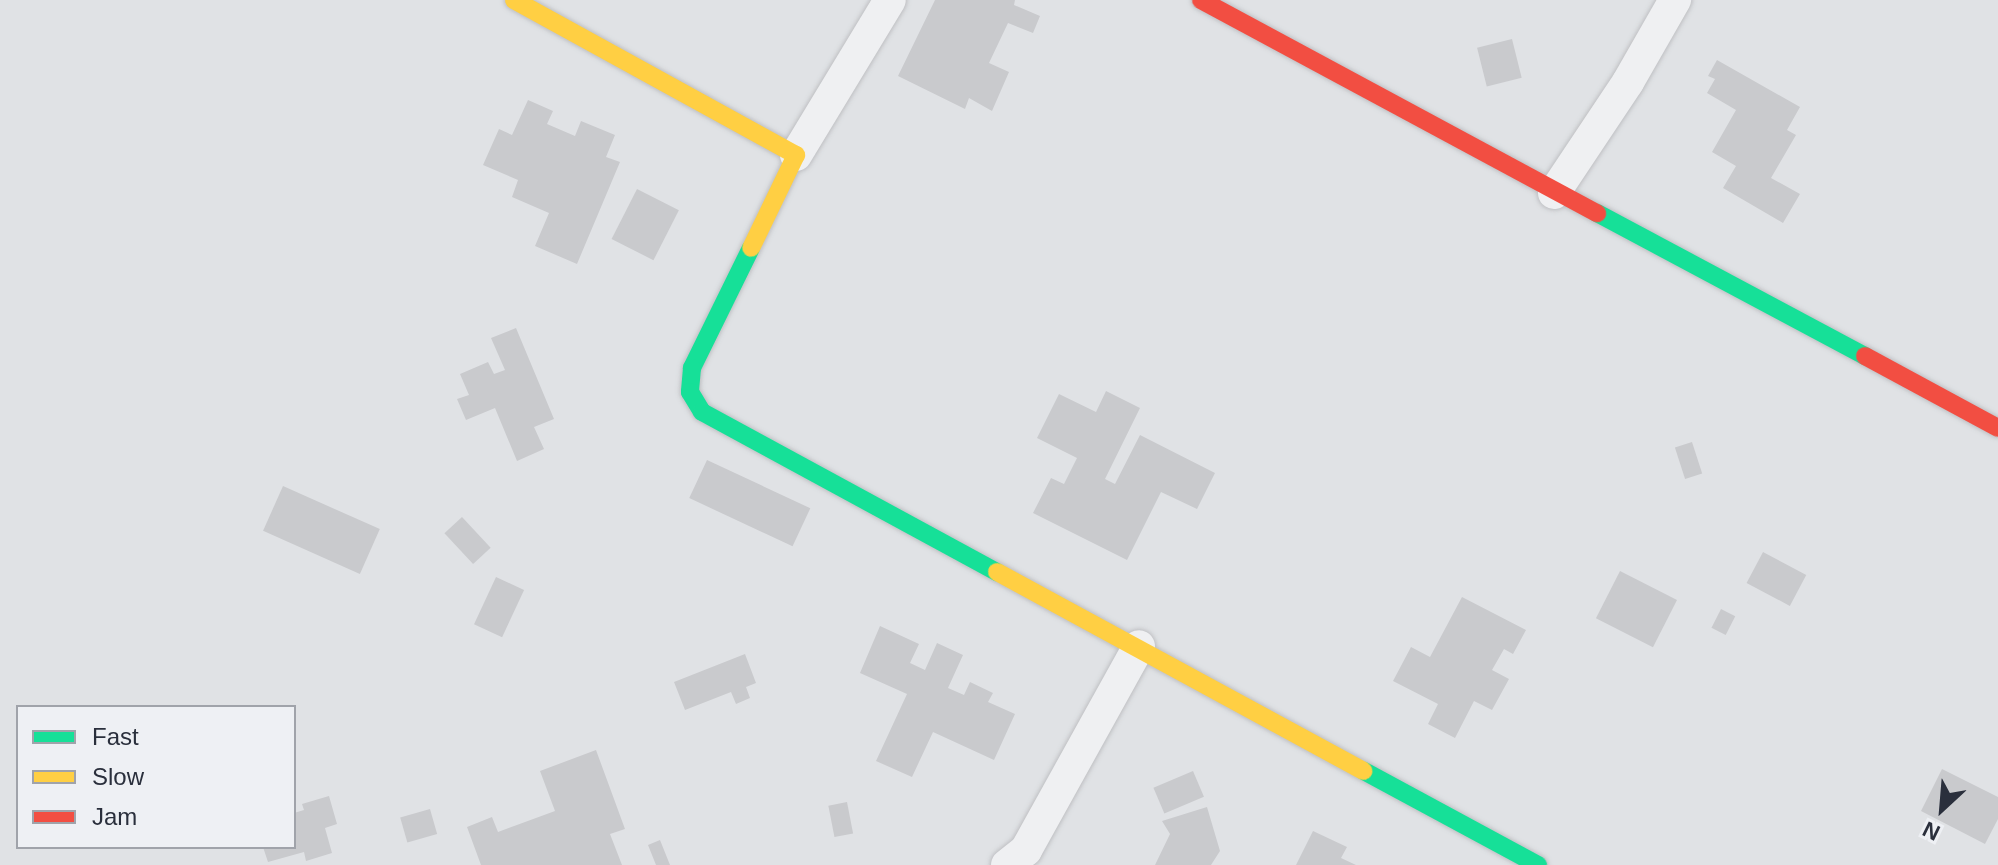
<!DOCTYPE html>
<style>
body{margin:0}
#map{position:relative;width:1998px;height:865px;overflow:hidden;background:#e0e2e5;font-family:Arial,sans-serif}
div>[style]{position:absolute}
.building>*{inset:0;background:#c9cacd;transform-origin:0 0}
.roads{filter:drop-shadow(0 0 2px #bfc0c3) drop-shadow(0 0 2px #bfc0c3)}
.street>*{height:32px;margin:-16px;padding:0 16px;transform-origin:16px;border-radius:16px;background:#eff0f2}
.fast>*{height:18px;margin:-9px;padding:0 9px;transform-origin:9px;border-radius:9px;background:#16e098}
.slow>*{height:18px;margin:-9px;padding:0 9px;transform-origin:9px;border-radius:9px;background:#ffcf43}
.jam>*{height:18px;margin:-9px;padding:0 9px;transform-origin:9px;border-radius:9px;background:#f24e42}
span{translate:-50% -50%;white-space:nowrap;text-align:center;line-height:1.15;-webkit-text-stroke:6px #eef0f4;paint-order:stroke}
.legend{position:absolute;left:16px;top:705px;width:280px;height:144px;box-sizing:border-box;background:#eef0f4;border:2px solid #a0a3aa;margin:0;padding:10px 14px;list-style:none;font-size:24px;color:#2a2f3c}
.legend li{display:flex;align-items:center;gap:16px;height:40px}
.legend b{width:40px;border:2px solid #a0a3aa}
.north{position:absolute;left:1902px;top:769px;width:80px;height:80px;-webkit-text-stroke:6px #eef0f4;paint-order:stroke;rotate:206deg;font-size:22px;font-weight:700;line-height:32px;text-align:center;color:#2a2f3c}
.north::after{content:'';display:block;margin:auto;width:28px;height:36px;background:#2a2f3c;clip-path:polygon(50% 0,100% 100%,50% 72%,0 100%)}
</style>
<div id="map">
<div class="building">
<i style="clip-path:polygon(935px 0,1015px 0,1014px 5px,1040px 16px,1033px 33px,1008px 23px,989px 63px,1009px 72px,992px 111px,969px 98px,965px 109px,898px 76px)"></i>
<i style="left:1512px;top:39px;width:40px;height:36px;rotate:76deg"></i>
<i style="clip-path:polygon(1717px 60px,1800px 107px,1787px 130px,1796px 135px,1771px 178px,1800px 194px,1783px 223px,1723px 188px,1736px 166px,1712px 152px,1736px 110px,1707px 93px,1715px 79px,1708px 76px)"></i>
<i style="clip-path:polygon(528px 100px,553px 111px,547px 124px,575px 136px,581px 121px,615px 135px,606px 157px,620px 162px,577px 264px,535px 246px,549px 213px,512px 197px,518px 180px,483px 165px,499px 129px,512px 135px)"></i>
<i style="left:637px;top:189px;width:47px;height:56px;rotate:27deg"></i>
<i style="clip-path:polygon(516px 328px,554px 419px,534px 427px,544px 449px,517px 461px,495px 408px,466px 420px,457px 399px,469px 395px,460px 374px,488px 362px,494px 374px,505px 370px,491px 338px)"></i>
<i style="clip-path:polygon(1106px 391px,1140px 408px,1105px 479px,1115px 484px,1140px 435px,1215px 473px,1197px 509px,1161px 492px,1127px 560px,1033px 513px,1051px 478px,1064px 484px,1077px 458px,1037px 438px,1059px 394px,1096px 412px)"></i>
<i style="left:1692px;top:442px;width:33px;height:18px;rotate:72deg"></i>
<i style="left:707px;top:460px;width:114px;height:42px;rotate:25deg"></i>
<i style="left:283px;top:486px;width:106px;height:49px;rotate:24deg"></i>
<i style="left:462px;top:517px;width:42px;height:24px;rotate:47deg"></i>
<i style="left:1763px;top:552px;width:49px;height:35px;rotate:28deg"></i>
<i style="left:1620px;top:571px;width:64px;height:53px;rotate:27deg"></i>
<i style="left:496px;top:577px;width:31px;height:52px;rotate:25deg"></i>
<i style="clip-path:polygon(1462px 597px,1526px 630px,1513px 654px,1504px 649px,1492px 670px,1509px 679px,1492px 710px,1474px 701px,1455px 738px,1428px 724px,1438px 704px,1393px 681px,1411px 647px,1430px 657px)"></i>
<i style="left:1721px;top:609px;width:16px;height:21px;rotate:27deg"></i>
<i style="clip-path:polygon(880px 626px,919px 644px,910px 663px,925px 670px,937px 643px,963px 655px,948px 688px,964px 695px,970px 682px,993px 693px,988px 702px,1015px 714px,994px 760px,933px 732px,912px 777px,876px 761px,907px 694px,860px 673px)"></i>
<i style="clip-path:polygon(745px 654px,756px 683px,746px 687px,750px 698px,736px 704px,731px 692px,685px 710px,674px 682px)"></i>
<i style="clip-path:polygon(596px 750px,625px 829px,610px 834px,622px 865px,481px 865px,467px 827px,492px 817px,498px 832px,555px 811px,540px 771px)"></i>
<i style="clip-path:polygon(1942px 769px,1998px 797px,1998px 819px,1985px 844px,1921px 811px)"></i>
<i style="left:1193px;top:771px;width:28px;height:43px;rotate:67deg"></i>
<i style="clip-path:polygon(329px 796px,337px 824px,325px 828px,332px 853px,306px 861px,304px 852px,268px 862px,263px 847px,294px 847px,294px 813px,304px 810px,302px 804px)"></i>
<i style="left:847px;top:802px;width:32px;height:19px;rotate:79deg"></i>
<i style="clip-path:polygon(1207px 807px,1220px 851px,1211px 865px,1155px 865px,1170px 834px,1162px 821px)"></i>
<i style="left:430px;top:809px;width:26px;height:31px;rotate:74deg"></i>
<i style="clip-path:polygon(1313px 831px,1347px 847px,1341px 858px,1356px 865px,1296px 865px)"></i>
<i style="clip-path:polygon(660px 840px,670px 865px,656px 865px,648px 845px)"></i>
</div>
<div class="roads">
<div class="street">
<i style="left:796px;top:155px;width:181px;rotate:-58.8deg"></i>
<i style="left:1554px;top:193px;width:133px;rotate:-56.3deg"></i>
<i style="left:1628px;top:82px;width:95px;rotate:-60.2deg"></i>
<i style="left:1007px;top:865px;width:24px;rotate:-38deg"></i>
<i style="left:1026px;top:850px;width:233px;rotate:-61deg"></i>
</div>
<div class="fast">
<i style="left:1597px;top:213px;width:304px;rotate:28.1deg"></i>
<i style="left:751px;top:248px;width:134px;rotate:116.2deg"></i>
<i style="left:692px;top:368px;width:24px;rotate:95deg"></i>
<i style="left:690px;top:392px;width:23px;rotate:59deg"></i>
<i style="left:702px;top:412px;width:336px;rotate:28.5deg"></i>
<i style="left:1364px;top:771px;width:198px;rotate:28.4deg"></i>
</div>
<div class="slow">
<i style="left:514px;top:0;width:322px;rotate:28.8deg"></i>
<i style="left:796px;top:155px;width:103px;rotate:115.8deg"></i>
<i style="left:997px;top:572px;width:417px;rotate:28.5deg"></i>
</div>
<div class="jam">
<i style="left:1201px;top:0;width:450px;rotate:28.3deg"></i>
<i style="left:1865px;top:356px;width:151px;rotate:28.4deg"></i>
</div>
</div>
<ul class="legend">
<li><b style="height:10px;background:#16e098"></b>Fast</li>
<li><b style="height:10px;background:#ffcf43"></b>Slow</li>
<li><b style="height:10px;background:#f24e42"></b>Jam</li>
</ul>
<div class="north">N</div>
</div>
